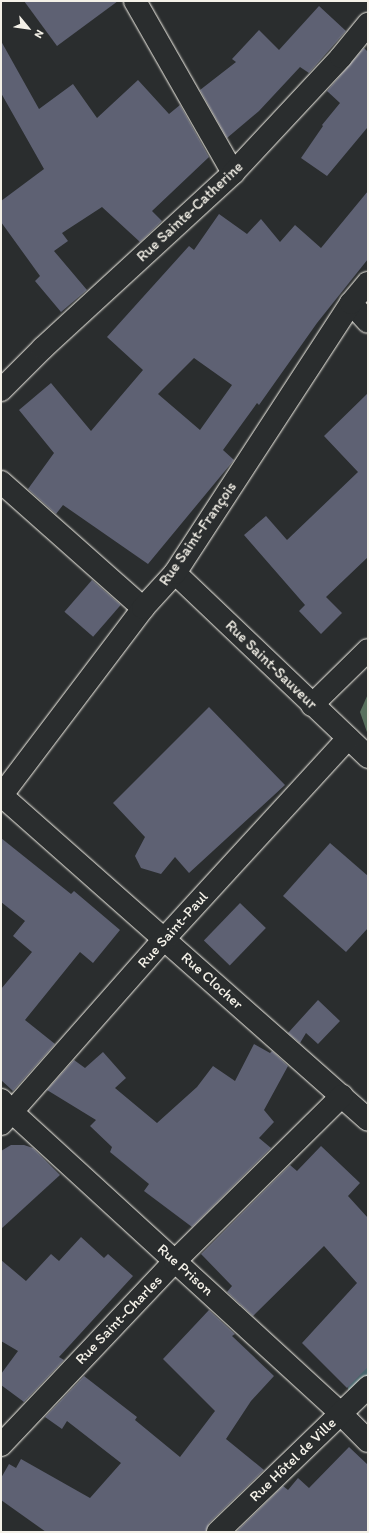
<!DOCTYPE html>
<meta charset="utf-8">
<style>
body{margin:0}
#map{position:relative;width:369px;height:1533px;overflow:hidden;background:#2a2d2e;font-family:Itim,sans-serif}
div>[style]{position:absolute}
.green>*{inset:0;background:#59715e}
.stream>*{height:10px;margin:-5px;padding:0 5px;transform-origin:5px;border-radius:5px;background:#47646b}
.building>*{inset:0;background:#5e6173;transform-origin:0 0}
.roads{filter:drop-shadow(0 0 1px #f4f1e8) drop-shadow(0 0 1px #f4f1e8)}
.minor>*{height:22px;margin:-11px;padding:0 11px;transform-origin:11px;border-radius:11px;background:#2a2d2e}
span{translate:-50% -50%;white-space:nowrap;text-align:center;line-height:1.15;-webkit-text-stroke:3px #2a2d2e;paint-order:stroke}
.street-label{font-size:15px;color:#f4f1e8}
.frame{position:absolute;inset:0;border:2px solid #f4f1e8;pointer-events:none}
.north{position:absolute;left:8px;top:8px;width:40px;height:40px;-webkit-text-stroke:3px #2a2d2e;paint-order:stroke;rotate:119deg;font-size:11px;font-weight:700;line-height:16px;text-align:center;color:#f4f1e8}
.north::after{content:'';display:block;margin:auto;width:14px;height:18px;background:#f4f1e8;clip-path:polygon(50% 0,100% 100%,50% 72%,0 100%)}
</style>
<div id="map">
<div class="green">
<i style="clip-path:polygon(368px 694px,368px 735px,360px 712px)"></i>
</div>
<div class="stream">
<i style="left:353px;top:1388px;width:22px;rotate:-47deg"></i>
</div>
<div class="building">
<i style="clip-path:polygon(24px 1px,118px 1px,57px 46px)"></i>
<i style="clip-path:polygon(319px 6px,346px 31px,309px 73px,300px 67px,259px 111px,227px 138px,200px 90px,236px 62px,232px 59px,259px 30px,279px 50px)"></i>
<i style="clip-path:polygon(1px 41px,39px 109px,73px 84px,97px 118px,138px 80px,169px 114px,180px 105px,209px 157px,152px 211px,162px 221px,140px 242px,102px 207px,62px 233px,68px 241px,54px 251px,87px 290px,61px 312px,35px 281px,40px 276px,1px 222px,1px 201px,44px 169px,1px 93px)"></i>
<i style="clip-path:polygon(364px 48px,368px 52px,368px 129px,367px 128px,327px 176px,301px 158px,323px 126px,322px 125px,340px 103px,327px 91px)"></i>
<i style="clip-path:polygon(evenodd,368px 191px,368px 259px,317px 323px,259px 405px,257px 403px,223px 450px,234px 460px,148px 564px,63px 505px,56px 514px,28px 489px,54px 453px,19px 410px,51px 383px,91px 431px,143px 370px,107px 337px,189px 246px,194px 250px,219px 214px,247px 234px,261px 219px,280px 242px,295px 225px,321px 248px,368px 191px,194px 358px,232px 385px,200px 430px,158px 394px,194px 358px)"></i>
<i style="clip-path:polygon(368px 393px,368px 557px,326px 597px,342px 613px,321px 634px,299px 611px,305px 605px,244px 535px,266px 516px,287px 540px,358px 472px,324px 436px)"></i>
<i style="left:92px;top:580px;width:38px;height:42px;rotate:41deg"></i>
<i style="clip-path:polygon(209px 707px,285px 785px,189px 873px,175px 857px,161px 874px,141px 868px,135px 856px,145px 837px,113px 803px)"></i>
<i style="clip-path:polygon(1px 838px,71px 894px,74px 891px,120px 930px,93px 963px,80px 952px,25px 1020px,55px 1044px,13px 1091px,1px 1080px,1px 989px,32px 952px,13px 936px,25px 921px,1px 902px)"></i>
<i style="clip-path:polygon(330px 843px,368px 876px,368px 928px,346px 952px,283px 896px)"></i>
<i style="left:240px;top:903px;width:36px;height:52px;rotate:44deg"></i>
<i style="clip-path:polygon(318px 1000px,340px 1021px,318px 1044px,306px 1033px,300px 1043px,288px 1033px)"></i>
<i style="clip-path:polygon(254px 1044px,270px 1053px,272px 1051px,288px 1066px,264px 1110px,274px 1122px,259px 1138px,271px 1148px,192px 1227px,144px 1191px,149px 1184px,110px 1152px,112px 1147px,90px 1126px,96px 1120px,47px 1090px,74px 1060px,85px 1068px,103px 1052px,126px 1078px,115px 1088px,157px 1123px,197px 1087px,213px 1066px,235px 1081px)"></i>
<i style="clip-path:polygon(11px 1145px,24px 1145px,33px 1148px,60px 1175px,1px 1229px,1px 1151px)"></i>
<i style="clip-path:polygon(321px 1146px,360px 1183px,348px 1196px,368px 1218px,368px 1367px,347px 1388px,302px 1343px,357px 1283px,324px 1246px,253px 1316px,227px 1292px,232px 1286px,201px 1254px,290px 1165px,297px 1171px)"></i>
<i style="clip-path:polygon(81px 1237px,104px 1258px,108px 1254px,133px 1276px,59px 1357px,64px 1360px,24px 1402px,1px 1385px,1px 1374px,18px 1351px,1px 1341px,1px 1260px,26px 1281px,51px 1254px,59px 1261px)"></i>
<i style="clip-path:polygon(209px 1310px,235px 1334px,232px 1336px,274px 1376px,251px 1401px,226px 1439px,264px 1470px,209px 1523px,206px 1532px,46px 1532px,1px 1500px,1px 1478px,9px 1464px,16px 1468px,21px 1459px,90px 1498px,121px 1463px,67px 1421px,62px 1429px,45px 1417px,84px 1376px,137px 1417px,135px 1420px,180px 1457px,215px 1411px,163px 1359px)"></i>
<i style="clip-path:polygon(349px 1447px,368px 1465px,368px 1532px,236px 1532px,283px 1486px,288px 1490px,298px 1478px,309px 1488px)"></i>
</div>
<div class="roads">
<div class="minor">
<i style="left:135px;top:1px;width:198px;rotate:60.3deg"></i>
<i style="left:351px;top:303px;width:25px;rotate:48deg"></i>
<i style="left:1px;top:390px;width:59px;rotate:-45deg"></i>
<i style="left:43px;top:348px;width:258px;rotate:-42.6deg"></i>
<i style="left:233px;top:173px;width:158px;rotate:-47deg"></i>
<i style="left:341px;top:57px;width:43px;rotate:-50.7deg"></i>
<i style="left:1px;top:482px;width:190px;rotate:41.6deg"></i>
<i style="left:175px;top:573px;width:267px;rotate:43.6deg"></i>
<i style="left:312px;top:705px;width:78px;rotate:-44.5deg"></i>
<i style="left:1px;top:795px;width:490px;rotate:41.5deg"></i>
<i style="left:1px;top:796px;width:236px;rotate:-52.9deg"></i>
<i style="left:143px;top:608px;width:47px;rotate:-47.6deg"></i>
<i style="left:175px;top:573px;width:322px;rotate:-56.9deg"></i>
<i style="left:351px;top:303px;width:26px;rotate:-50deg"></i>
<i style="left:1px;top:1100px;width:16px;rotate:47deg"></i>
<i style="left:12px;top:1112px;width:447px;rotate:42.5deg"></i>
<i style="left:341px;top:1414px;width:38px;rotate:45deg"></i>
<i style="left:1px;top:1124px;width:248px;rotate:-48.6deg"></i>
<i style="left:165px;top:938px;width:271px;rotate:-47.5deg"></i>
<i style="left:1px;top:1445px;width:253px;rotate:-46.6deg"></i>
<i style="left:175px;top:1261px;width:235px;rotate:-44.7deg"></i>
<i style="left:218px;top:1532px;width:209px;rotate:-44deg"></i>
</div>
</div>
<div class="street-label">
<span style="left:190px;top:212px;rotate:-43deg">Rue Sainte-Catherine</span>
<span style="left:198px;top:534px;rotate:-55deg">Rue Saint-François</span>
<span style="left:271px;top:665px;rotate:44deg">Rue Saint-Sauveur</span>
<span style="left:173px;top:930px;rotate:-48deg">Rue Saint-Paul</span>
<span style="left:212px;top:981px;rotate:42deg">Rue Clocher</span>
<span style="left:185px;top:1270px;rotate:42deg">Rue Prison</span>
<span style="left:119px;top:1320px;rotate:-46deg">Rue Saint-Charles</span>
<span style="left:293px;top:1460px;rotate:-44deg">Rue Hôtel de Ville</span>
</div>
<div class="frame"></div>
<div class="north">N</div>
</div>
